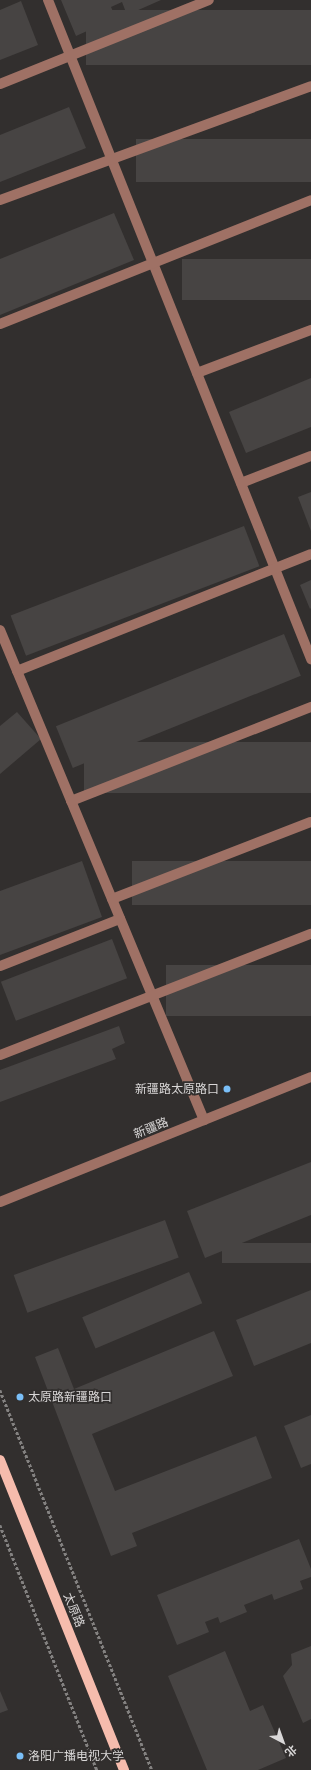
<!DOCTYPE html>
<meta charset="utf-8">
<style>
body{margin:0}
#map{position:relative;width:311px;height:1770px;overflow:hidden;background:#322f2e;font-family:"Noto Sans","Noto Sans SC",sans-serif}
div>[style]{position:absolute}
.building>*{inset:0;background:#474443;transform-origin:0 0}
.path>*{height:2.5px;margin-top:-1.25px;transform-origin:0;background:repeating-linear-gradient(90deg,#848281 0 3px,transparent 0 5px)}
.minor>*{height:10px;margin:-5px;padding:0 5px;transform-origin:5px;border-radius:5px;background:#9f7165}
.major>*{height:10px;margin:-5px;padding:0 5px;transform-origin:5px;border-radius:5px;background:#f6bcad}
.dots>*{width:11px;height:11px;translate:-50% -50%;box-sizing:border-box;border:2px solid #322f2e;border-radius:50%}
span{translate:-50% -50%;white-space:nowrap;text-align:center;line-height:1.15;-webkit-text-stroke:3.5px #322f2e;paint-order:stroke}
.poi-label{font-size:12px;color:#d9d7d7}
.right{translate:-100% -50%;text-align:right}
.left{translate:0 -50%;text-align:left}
.street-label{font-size:12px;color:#d9d7d7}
.north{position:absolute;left:263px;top:1722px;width:40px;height:40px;-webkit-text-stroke:3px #322f2e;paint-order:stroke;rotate:139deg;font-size:11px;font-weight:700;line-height:16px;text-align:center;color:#d9d7d7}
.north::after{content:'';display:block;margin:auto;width:14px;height:18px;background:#d9d7d7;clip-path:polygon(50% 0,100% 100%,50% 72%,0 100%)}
</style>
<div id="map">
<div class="building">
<i style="clip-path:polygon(61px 0,161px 0,127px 15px,122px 2px,111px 7px,116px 18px,76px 36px)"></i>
<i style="clip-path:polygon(21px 1px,38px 45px,0 60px,0 10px)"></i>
<i style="left:311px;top:10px;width:55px;height:225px;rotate:90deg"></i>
<i style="clip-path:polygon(69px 107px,86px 148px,0 182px,0 135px)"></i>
<i style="left:311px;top:139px;width:43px;height:175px;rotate:90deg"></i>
<i style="clip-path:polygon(114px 213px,134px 260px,0 315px,0 259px)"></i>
<i style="left:311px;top:259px;width:41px;height:129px;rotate:90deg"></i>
<i style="clip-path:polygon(311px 378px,311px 427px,246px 453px,229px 412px)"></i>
<i style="clip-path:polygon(311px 492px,311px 531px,298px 497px)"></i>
<i style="left:244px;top:526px;width:43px;height:250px;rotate:69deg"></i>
<i style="clip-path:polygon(311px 580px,311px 608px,310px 609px,300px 585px)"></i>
<i style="left:284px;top:634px;width:45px;height:246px;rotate:68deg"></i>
<i style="clip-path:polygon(17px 712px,41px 739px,0 774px,0 726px)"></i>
<i style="left:311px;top:742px;width:51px;height:227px;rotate:90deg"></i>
<i style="clip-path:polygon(82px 861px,102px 917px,0 955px,0 891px)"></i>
<i style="left:311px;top:861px;width:44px;height:179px;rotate:90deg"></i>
<i style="left:112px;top:939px;width:42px;height:119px;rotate:69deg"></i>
<i style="left:311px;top:965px;width:51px;height:145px;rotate:90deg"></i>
<i style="clip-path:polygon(119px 1026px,125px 1043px,112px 1049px,116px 1059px,0 1102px,0 1070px)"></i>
<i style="clip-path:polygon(311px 1162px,311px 1215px,205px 1258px,187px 1211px)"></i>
<i style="left:165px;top:1220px;width:40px;height:161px;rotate:70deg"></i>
<i style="left:311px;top:1243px;width:20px;height:89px;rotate:90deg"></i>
<i style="left:189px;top:1272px;width:34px;height:116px;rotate:67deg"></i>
<i style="clip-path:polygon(311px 1290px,311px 1343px,254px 1366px,236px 1320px)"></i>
<i style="clip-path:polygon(214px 1331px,233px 1376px,92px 1434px,115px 1491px,256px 1436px,272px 1478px,132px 1533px,137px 1546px,111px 1556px,35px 1357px,58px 1348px,74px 1389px)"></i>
<i style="clip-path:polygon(311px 1415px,311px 1464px,301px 1468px,284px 1426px)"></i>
<i style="clip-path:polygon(299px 1539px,311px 1569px,311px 1577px,300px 1581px,303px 1589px,274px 1600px,272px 1594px,244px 1605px,247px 1612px,220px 1623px,218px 1617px,205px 1622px,209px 1632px,177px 1645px,157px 1595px)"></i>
<i style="clip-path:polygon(311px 1646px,311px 1719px,303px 1723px,283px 1676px,292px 1665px,291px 1654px)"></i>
<i style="clip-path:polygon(225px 1651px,250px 1711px,263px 1705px,286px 1758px,258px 1770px,207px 1770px,168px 1676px)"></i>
<i style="clip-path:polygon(0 1691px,8px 1710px,0 1713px)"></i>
</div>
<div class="path">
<i style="left:0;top:1390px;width:409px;rotate:68.2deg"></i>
<i style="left:0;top:1525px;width:264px;rotate:68.4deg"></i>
</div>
<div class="minor">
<i style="left:48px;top:0;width:710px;rotate:68.24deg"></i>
<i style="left:0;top:84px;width:225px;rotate:-21.9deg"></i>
<i style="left:0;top:200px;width:331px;rotate:-20.1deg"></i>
<i style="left:0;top:324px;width:335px;rotate:-21.7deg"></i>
<i style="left:197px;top:373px;width:122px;rotate:-20.7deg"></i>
<i style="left:241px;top:483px;width:75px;rotate:-21.1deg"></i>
<i style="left:0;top:630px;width:531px;rotate:67.4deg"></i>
<i style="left:17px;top:671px;width:316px;rotate:-21.7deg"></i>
<i style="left:71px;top:801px;width:258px;rotate:-21.4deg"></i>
<i style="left:112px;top:899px;width:213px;rotate:-21.2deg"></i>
<i style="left:0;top:966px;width:129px;rotate:-21.4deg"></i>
<i style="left:0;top:1055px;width:334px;rotate:-21.3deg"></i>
<i style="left:0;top:1202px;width:335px;rotate:-21.9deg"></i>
</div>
<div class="major">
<i style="left:0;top:1460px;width:334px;rotate:68.2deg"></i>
</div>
<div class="dots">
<i style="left:227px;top:1089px;background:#7abff8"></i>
<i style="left:20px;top:1397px;background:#7abff8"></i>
<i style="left:20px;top:1756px;background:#7abff8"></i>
</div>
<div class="poi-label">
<span class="right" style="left:219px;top:1089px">新疆路太原路口</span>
<span class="left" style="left:28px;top:1397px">太原路新疆路口</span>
<span class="left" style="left:28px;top:1756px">洛阳广播电视大学</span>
</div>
<div class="street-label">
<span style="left:151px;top:1128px;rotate:-22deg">新疆路</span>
<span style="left:74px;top:1610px;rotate:68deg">太原路</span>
</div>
<div class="north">北</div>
</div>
